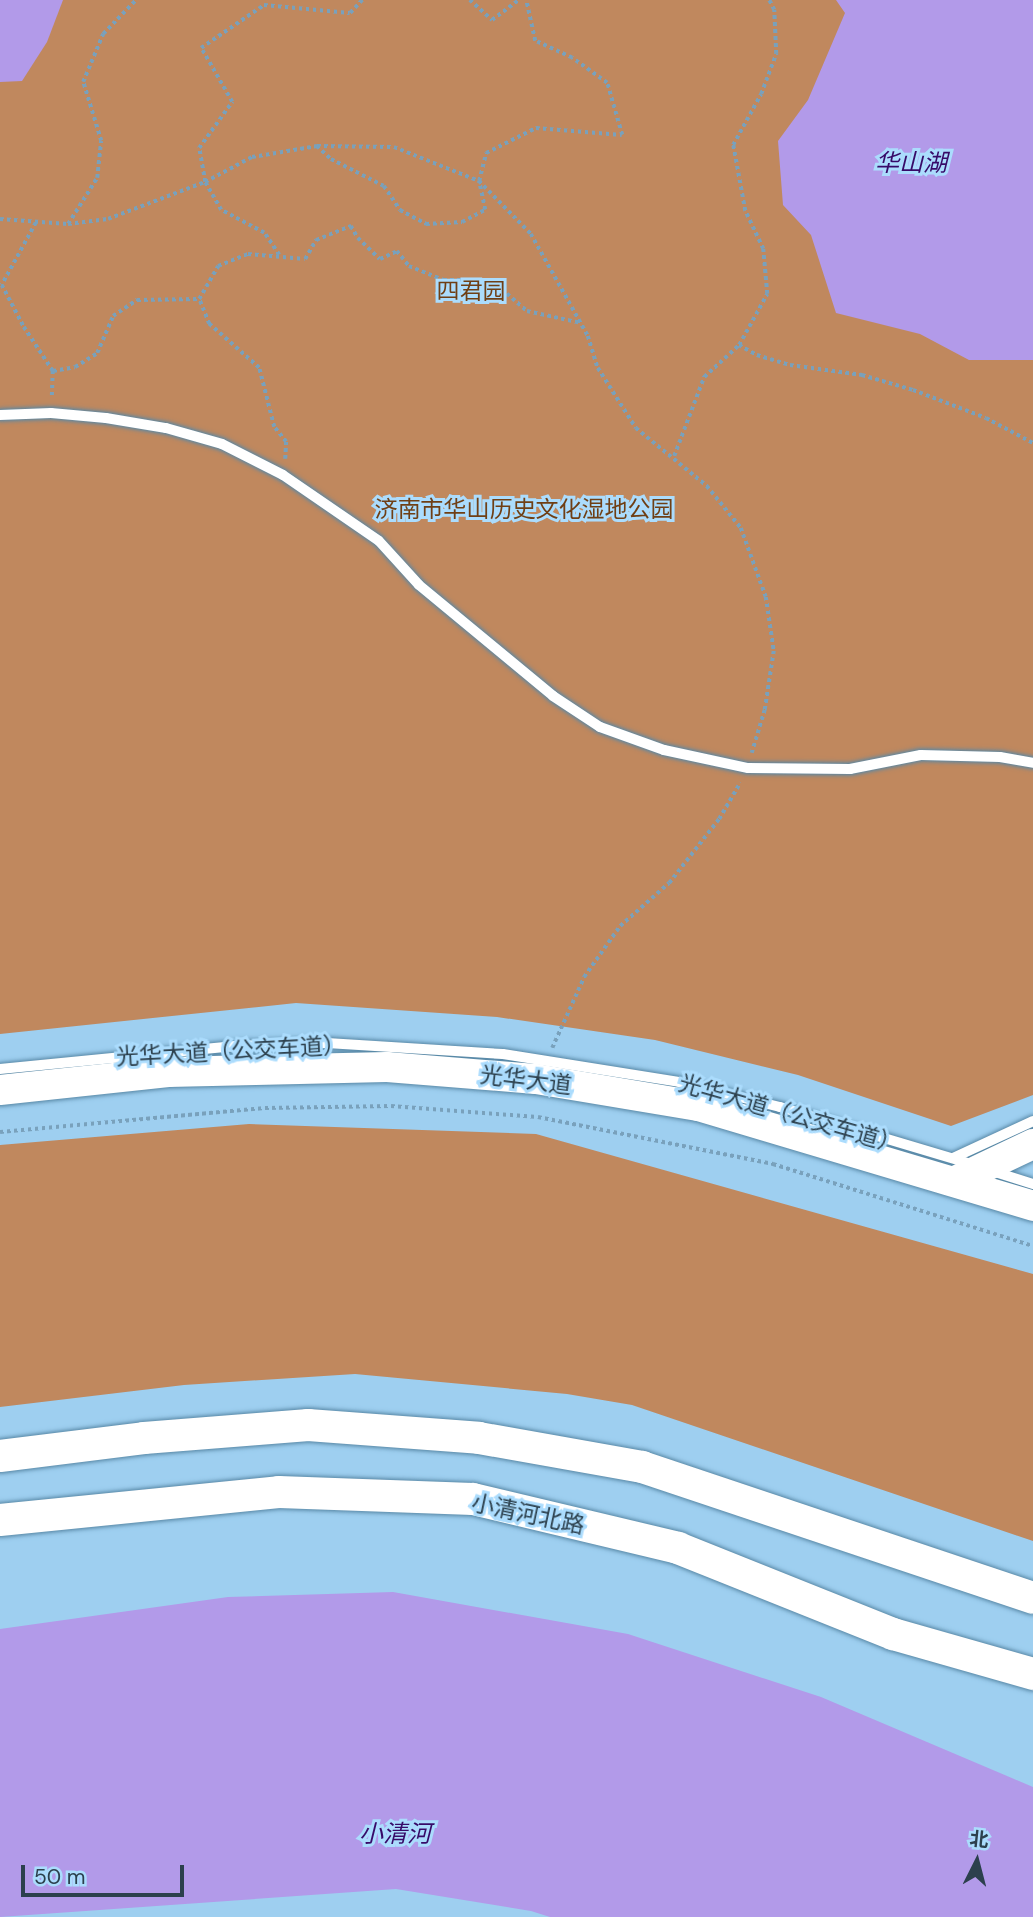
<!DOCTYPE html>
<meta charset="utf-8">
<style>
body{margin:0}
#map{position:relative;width:1033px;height:1917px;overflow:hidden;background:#9ecff0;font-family:"DM Sans","Noto Sans SC",sans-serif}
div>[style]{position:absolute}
.green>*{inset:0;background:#c0885e}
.water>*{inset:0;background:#b29ae9}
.path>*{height:3.5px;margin-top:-1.75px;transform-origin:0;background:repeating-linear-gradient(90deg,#79a1bc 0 3.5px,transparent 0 7px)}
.roads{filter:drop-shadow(0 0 2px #5888a6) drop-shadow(0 0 2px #5888a6)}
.service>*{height:10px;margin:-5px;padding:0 5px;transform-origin:5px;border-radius:5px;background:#fff}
.secondary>*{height:30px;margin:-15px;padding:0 15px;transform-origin:15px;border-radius:15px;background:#fff}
.primary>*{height:32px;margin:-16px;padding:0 16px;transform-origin:16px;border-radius:16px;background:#fff}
span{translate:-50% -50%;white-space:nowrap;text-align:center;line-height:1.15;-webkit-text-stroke:6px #abdcfd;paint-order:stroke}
.park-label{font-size:23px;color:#6f3f15}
.street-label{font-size:23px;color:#2c404d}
.water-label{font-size:24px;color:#370a68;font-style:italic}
.north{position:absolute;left:942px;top:1826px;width:70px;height:70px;-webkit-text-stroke:5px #abdcfd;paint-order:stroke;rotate:6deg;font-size:19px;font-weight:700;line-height:28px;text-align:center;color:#2c404d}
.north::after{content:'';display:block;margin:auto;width:24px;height:32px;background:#2c404d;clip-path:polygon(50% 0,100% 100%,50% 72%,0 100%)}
.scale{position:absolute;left:21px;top:1865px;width:163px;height:32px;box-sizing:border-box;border:4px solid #2c404d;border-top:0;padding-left:9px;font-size:21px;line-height:24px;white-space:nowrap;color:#2c404d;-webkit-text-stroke:5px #abdcfd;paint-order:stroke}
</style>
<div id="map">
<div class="green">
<i style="clip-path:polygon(0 0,1033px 0,1033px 1095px,951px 1126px,798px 1075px,655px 1040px,497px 1017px,296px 1003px,0 1034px)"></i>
<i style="clip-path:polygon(249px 1124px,536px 1134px,1033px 1274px,1033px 1541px,632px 1405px,567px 1394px,355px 1374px,184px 1385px,0 1407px,0 1145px)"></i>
</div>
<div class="water">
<i style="clip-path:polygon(0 0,63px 0,47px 42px,22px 81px,0 82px)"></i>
<i style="clip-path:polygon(836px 0,1033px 0,1033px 360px,969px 360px,920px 334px,836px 313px,811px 235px,783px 205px,778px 141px,808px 100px,845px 13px)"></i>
<i style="clip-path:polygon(393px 1592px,628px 1634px,821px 1697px,1033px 1787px,1033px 1917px,550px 1917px,531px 1911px,396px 1889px,0 1917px,0 1629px,228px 1597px)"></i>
</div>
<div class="path">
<i style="left:470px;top:0;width:30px;rotate:42deg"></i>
<i style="left:492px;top:20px;width:34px;rotate:-37deg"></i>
<i style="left:317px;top:146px;width:19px;rotate:43deg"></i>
<i style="left:331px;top:159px;width:59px;rotate:27deg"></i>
<i style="left:384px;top:186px;width:29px;rotate:56deg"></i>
<i style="left:400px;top:210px;width:30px;rotate:28deg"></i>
<i style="left:426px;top:224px;width:36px;rotate:-3deg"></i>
<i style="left:462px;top:222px;width:26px;rotate:-28deg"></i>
<i style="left:485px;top:210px;width:30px;rotate:-102deg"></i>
<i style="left:479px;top:181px;width:29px;rotate:-76deg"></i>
<i style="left:486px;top:153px;width:56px;rotate:-26.6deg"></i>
<i style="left:536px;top:128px;width:86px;rotate:4.7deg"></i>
<i style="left:622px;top:135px;width:54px;rotate:-106.1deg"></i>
<i style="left:607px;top:83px;width:43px;rotate:-144.5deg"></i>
<i style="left:572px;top:58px;width:41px;rotate:-155.3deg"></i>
<i style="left:535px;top:41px;width:42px;rotate:-102.4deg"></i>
<i style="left:0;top:219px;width:68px;rotate:4.2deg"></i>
<i style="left:68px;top:224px;width:40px;rotate:-7.1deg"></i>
<i style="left:108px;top:219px;width:104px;rotate:-20.9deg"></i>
<i style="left:205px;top:182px;width:53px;rotate:-28deg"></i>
<i style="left:252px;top:157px;width:66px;rotate:-9.6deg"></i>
<i style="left:317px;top:146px;width:77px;rotate:0.7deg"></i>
<i style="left:394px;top:147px;width:92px;rotate:21.8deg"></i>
<i style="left:479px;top:181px;width:74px;rotate:45.5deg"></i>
<i style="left:531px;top:234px;width:117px;rotate:60.8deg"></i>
<i style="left:588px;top:336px;width:34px;rotate:73deg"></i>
<i style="left:598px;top:368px;width:71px;rotate:57.7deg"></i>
<i style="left:636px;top:428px;width:92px;rotate:39.2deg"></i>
<i style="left:707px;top:486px;width:54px;rotate:51deg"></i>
<i style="left:741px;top:528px;width:73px;rotate:70.1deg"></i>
<i style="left:766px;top:597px;width:55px;rotate:81.6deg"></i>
<i style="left:774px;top:651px;width:60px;rotate:98.7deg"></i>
<i style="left:765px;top:710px;width:45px;rotate:106.8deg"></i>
<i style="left:36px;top:223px;width:71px;rotate:118.7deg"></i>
<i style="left:2px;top:285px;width:47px;rotate:62.4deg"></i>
<i style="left:24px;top:327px;width:53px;rotate:56.6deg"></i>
<i style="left:53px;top:371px;width:27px;rotate:92deg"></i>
<i style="left:68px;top:224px;width:54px;rotate:-57.8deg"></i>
<i style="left:97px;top:178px;width:37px;rotate:-84deg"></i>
<i style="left:101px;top:141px;width:62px;rotate:-107deg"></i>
<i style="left:83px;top:82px;width:52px;rotate:-67.4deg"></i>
<i style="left:103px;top:34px;width:47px;rotate:-45.9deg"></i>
<i style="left:279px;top:255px;width:27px;rotate:-124deg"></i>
<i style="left:264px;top:233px;width:49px;rotate:-151.9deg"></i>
<i style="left:221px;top:210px;width:32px;rotate:-120deg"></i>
<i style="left:205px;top:182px;width:35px;rotate:-100deg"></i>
<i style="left:199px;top:148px;width:57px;rotate:-54.3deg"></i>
<i style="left:232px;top:102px;width:62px;rotate:-119.9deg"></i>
<i style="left:201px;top:48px;width:76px;rotate:-34.3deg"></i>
<i style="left:264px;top:5px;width:86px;rotate:5.3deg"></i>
<i style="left:350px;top:13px;width:18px;rotate:-47deg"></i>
<i style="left:739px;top:345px;width:21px;rotate:29deg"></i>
<i style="left:757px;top:355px;width:34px;rotate:17deg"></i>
<i style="left:790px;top:365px;width:73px;rotate:7.9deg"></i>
<i style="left:862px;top:375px;width:53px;rotate:16.4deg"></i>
<i style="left:913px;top:390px;width:78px;rotate:21deg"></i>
<i style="left:986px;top:418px;width:53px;rotate:28deg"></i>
<i style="left:53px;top:371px;width:22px;rotate:-10deg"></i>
<i style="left:75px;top:367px;width:26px;rotate:-32deg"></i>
<i style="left:97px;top:353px;width:40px;rotate:-66.6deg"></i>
<i style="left:113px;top:316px;width:29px;rotate:-34deg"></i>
<i style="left:137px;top:300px;width:62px;rotate:-0.9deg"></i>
<i style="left:674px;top:456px;width:85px;rotate:-69.2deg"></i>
<i style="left:704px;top:377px;width:47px;rotate:-42.4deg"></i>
<i style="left:739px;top:345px;width:58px;rotate:-61.2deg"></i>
<i style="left:767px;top:294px;width:45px;rotate:-95.1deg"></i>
<i style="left:763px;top:249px;width:42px;rotate:-115.3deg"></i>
<i style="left:745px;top:211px;width:67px;rotate:-100.3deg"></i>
<i style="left:733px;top:145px;width:58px;rotate:-61.2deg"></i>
<i style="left:761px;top:94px;width:43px;rotate:-69.4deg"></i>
<i style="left:776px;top:54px;width:44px;rotate:-92.6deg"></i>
<i style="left:774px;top:10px;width:11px;rotate:-117deg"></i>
<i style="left:285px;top:459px;width:17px;rotate:-87deg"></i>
<i style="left:286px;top:442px;width:19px;rotate:-129deg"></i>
<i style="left:274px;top:427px;width:61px;rotate:-104.3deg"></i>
<i style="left:259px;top:368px;width:67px;rotate:-138.7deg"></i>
<i style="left:209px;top:324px;width:27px;rotate:-112deg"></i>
<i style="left:199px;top:299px;width:38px;rotate:-60deg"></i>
<i style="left:218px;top:266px;width:32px;rotate:-22deg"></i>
<i style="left:248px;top:254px;width:57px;rotate:5deg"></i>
<i style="left:305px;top:259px;width:22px;rotate:-60deg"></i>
<i style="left:316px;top:240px;width:38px;rotate:-22deg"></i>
<i style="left:351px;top:226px;width:14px;rotate:60deg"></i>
<i style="left:358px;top:238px;width:30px;rotate:44deg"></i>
<i style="left:380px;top:259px;width:19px;rotate:-25deg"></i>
<i style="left:397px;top:251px;width:19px;rotate:51deg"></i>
<i style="left:409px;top:266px;width:37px;rotate:22deg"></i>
<i style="left:443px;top:280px;width:48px"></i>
<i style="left:491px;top:280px;width:48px;rotate:40.7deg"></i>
<i style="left:527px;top:311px;width:55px;rotate:12.5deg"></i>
<i style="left:552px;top:1048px;width:78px;rotate:-65.7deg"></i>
<i style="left:584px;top:977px;width:62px;rotate:-54.8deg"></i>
<i style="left:620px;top:926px;width:65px;rotate:-41.3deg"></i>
<i style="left:669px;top:883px;width:81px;rotate:-52deg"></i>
<i style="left:719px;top:819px;width:42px;rotate:-59.7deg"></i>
<i style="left:0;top:1132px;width:266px;rotate:-5.2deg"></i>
<i style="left:265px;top:1108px;width:126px;rotate:-0.9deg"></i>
<i style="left:391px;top:1106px;width:147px;rotate:4.3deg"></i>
<i style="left:538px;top:1117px;width:240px;rotate:11.3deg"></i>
<i style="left:773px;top:1164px;width:273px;rotate:17.5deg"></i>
</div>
<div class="roads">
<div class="service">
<i style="left:0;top:415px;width:51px;rotate:-2.2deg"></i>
<i style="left:51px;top:413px;width:55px;rotate:5.2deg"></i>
<i style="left:106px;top:418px;width:61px;rotate:9.5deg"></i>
<i style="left:166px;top:428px;width:58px;rotate:15.9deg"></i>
<i style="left:222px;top:444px;width:68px;rotate:26.9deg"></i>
<i style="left:283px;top:475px;width:116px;rotate:34.5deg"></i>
<i style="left:379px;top:541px;width:59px;rotate:47.7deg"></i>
<i style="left:419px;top:585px;width:174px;rotate:39.6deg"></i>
<i style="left:553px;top:696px;width:56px;rotate:33.4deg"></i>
<i style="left:600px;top:727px;width:68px;rotate:19.8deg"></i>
<i style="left:664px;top:750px;width:86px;rotate:12.1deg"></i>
<i style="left:748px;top:768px;width:102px;rotate:0.6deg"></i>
<i style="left:850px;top:769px;width:72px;rotate:-11.2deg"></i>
<i style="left:921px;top:755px;width:79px;rotate:1.5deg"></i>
<i style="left:1000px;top:757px;width:34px;rotate:10deg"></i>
<i style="left:0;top:1069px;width:236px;rotate:-5.6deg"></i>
<i style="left:235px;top:1046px;width:92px;rotate:-1.9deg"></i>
<i style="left:327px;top:1043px;width:176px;rotate:3.6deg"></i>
<i style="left:503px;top:1054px;width:178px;rotate:9deg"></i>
<i style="left:679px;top:1082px;width:104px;rotate:13.9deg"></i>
<i style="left:780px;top:1107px;width:202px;rotate:16.6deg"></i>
<i style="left:953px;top:1158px;width:88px;rotate:-24.8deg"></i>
<i style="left:992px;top:1171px;width:43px;rotate:17.6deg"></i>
</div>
<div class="secondary">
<i style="left:0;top:1090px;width:169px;rotate:-6.1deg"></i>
<i style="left:168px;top:1072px;width:219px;rotate:-1.3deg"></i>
<i style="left:387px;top:1067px;width:149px;rotate:4.6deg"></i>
<i style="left:536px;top:1079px;width:164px;rotate:9.5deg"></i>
<i style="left:698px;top:1106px;width:350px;rotate:16.6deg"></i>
<i style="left:955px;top:1181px;width:86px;rotate:-25.4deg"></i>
</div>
<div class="primary">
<i style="left:0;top:1456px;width:145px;rotate:-7.1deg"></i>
<i style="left:144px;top:1438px;width:165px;rotate:-4.5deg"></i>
<i style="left:308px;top:1425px;width:171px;rotate:4.3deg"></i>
<i style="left:479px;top:1438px;width:166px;rotate:10.1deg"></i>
<i style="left:642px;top:1467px;width:412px;rotate:18.5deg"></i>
<i style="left:0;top:1520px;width:280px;rotate:-5.7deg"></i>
<i style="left:279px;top:1492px;width:194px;rotate:2.1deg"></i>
<i style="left:473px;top:1499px;width:211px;rotate:13.4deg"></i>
<i style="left:678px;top:1548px;width:232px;rotate:21.8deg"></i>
<i style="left:893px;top:1634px;width:146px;rotate:15.9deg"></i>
</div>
</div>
<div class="park-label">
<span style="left:471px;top:291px">四君园</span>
<span style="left:524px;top:509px">济南市华山历史文化湿地公园</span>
</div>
<div class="street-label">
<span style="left:231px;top:1051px;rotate:-3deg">光华大道（公交车道）</span>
<span style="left:526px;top:1080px;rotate:7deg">光华大道</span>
<span style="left:790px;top:1114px;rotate:16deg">光华大道（公交车道）</span>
<span style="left:528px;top:1514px;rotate:12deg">小清河北路</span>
</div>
<div class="water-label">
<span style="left:911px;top:163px">华山湖</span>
<span style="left:395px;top:1834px">小清河</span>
</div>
<div class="north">北</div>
<div class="scale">50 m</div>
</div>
